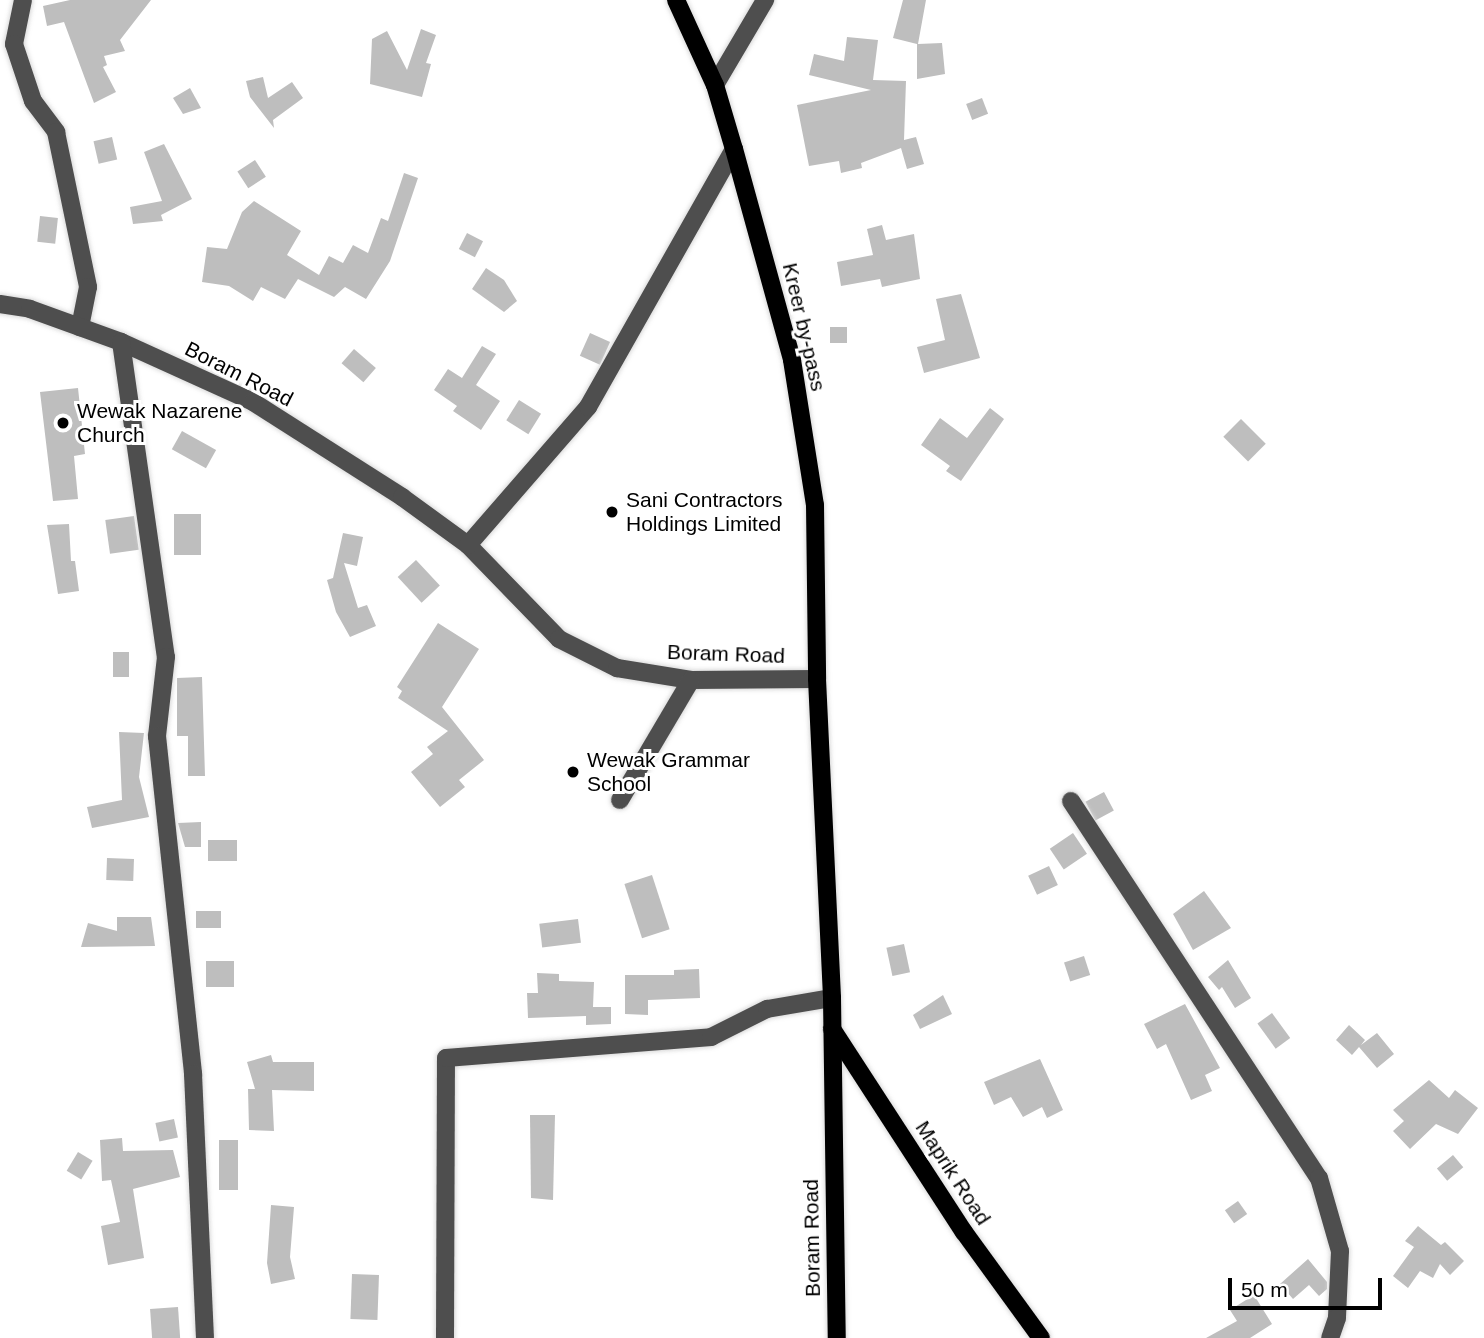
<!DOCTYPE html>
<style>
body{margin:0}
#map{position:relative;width:1484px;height:1338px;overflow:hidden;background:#fff;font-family:Helvetica,sans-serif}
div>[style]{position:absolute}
.building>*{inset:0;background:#bebebe;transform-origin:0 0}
.roads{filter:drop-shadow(0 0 2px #dbdbdb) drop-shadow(0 0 2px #dbdbdb)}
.minor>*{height:18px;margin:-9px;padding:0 9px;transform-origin:9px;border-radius:9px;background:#4e4e4e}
.major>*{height:18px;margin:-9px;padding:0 9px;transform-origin:9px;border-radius:9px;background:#000}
.dots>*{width:19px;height:19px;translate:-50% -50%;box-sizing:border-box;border:4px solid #fff;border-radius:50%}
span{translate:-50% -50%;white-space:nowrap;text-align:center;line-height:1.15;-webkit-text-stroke:6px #fff;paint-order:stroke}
.street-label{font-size:21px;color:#000}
.poi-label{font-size:21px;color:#000}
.left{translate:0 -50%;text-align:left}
.scale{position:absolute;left:1228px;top:1278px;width:154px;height:32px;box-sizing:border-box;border:4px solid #000;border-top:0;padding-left:9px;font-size:21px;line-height:24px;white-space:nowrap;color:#000;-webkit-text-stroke:5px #fff;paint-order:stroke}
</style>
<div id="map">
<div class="building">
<i style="clip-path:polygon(70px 0,151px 0,120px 40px,125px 51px,104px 56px,107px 65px,103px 67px,116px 92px,94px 103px,64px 22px,47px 26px,43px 6px)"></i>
<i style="clip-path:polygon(903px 0,926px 0,918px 44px,942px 43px,945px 74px,917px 79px,917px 44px,893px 38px)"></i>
<i style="clip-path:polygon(421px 29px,436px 35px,426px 63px,431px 64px,422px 97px,370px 84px,372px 39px,387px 31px,407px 70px)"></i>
<i style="clip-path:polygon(847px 37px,878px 40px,873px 80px,906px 81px,904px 140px,916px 137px,924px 164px,907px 169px,901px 148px,861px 163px,862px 168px,841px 173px,839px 161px,809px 166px,797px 105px,871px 90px,809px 75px,814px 54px,844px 61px)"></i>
<i style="clip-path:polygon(263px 77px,268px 98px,292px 82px,303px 98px,273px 120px,274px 128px,250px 97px,246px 81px)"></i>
<i style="clip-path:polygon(190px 88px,201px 108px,183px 114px,173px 98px)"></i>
<i style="left:982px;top:98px;width:17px;height:17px;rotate:69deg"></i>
<i style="left:112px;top:137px;width:23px;height:19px;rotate:77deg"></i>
<i style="clip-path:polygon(164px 144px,192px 199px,161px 215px,163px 221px,133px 224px,130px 207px,162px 201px,144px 152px)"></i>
<i style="left:255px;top:160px;width:20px;height:21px;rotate:57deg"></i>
<i style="clip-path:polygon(404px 173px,418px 178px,390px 261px,366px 299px,345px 287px,334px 297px,298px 279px,285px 299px,261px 287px,253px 301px,229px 286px,202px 282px,207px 247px,227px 249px,242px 212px,254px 201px,301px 231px,287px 255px,319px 275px,329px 256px,343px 263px,353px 245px,368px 253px,381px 218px,388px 221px)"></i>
<i style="left:40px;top:216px;width:18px;height:26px;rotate:6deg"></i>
<i style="clip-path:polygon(882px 225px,886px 240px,914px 234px,920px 279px,882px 287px,880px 279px,841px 286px,837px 262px,873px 255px,867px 229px)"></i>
<i style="left:467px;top:233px;width:18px;height:18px;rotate:27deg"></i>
<i style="clip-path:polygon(486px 268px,504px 280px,517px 301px,504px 312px,472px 289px)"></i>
<i style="clip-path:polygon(961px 294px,980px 358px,924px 373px,917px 347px,945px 340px,936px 299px)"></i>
<i style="left:830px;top:327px;width:17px;height:16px"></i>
<i style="left:590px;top:333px;width:22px;height:25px;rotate:24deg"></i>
<i style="clip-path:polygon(482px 346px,496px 354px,476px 385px,500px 401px,481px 430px,453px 411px,457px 406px,434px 390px,448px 369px,462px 378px)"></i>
<i style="left:354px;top:349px;width:29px;height:19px;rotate:41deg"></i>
<i style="clip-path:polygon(78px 388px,85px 454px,74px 456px,78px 499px,53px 501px,40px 392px)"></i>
<i style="left:519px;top:400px;width:26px;height:24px;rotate:32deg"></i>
<i style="clip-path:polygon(990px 408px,1004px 419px,961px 481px,946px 471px,950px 466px,921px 445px,940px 418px,967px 438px)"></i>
<i style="left:1241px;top:419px;width:35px;height:25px;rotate:45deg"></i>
<i style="left:182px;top:431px;width:39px;height:21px;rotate:29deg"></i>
<i style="left:174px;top:514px;width:27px;height:41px"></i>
<i style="left:134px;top:516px;width:34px;height:29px;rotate:82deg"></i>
<i style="clip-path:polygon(69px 524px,71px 561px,75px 561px,79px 591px,58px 594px,47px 525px)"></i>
<i style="clip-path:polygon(343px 533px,363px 537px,357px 566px,344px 563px,358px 608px,367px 605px,376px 626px,350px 637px,336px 612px,327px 580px,333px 578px)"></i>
<i style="left:416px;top:560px;width:35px;height:25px;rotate:47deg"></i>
<i style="clip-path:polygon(438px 623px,479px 649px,442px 707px,484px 760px,459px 780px,465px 787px,440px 807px,411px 772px,433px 754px,427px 747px,448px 731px,398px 698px,402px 691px,397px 687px)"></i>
<i style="left:113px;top:652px;width:16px;height:25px"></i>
<i style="clip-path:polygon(202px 677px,205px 776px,188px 776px,188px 736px,177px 736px,177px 678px)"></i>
<i style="clip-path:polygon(119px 732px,144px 733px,139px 777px,149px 817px,92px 828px,87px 807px,122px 800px)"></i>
<i style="left:1104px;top:792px;width:21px;height:21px;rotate:62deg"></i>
<i style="clip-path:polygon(201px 822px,201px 847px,185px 847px,178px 823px)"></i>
<i style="left:1073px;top:833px;width:25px;height:28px;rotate:56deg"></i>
<i style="left:237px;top:840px;width:21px;height:29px;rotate:90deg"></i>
<i style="left:107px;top:858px;width:27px;height:22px;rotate:2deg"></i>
<i style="left:1049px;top:866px;width:21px;height:23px;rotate:65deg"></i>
<i style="left:652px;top:875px;width:57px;height:29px;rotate:72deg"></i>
<i style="clip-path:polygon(1204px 891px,1231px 928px,1193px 950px,1173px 914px)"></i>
<i style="left:221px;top:911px;width:17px;height:25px;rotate:90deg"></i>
<i style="clip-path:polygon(117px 917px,151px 917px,155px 946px,81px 947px,88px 923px,117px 931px)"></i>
<i style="left:578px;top:919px;width:24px;height:39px;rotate:83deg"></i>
<i style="left:904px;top:944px;width:29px;height:18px;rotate:78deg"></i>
<i style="left:1084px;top:956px;width:20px;height:21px;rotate:72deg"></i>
<i style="clip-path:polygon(1228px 960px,1251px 998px,1235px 1008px,1222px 987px,1219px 990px,1208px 977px)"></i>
<i style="left:206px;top:961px;width:28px;height:26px"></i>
<i style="clip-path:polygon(699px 969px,700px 998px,648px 1000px,648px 1015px,625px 1014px,625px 975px,674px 975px,674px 970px)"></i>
<i style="clip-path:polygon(537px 973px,559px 974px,559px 981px,594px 982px,593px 1007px,611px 1007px,611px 1024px,586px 1025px,586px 1016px,528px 1018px,527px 993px,538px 993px)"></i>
<i style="clip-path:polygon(943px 995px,952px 1014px,920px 1029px,913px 1015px)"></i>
<i style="clip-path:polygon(1185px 1004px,1220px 1068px,1205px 1075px,1212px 1091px,1191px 1100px,1166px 1044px,1157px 1049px,1144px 1024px)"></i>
<i style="left:1272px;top:1013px;width:31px;height:18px;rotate:54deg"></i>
<i style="clip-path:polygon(1349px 1025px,1365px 1040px,1361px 1045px,1377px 1033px,1394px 1054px,1377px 1068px,1359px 1047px,1352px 1055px,1336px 1040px)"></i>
<i style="clip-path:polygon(271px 1055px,273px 1062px,314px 1062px,314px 1091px,272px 1090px,274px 1131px,249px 1130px,248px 1089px,255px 1089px,247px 1062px)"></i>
<i style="clip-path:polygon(1040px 1059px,1063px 1110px,1047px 1118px,1042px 1107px,1023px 1117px,1011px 1097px,994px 1105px,984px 1082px)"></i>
<i style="clip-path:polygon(1429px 1080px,1449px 1098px,1455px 1090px,1478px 1108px,1458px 1134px,1436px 1124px,1410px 1149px,1393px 1131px,1404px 1121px,1393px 1110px)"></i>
<i style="clip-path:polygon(530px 1115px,555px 1115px,553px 1200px,531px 1198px)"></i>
<i style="left:174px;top:1119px;width:19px;height:19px;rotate:78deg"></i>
<i style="clip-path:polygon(122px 1138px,123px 1151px,173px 1150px,180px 1177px,133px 1189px,144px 1258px,108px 1265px,101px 1226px,120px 1222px,111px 1180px,102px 1181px,100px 1140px)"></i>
<i style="left:219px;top:1140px;width:19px;height:50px"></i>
<i style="left:78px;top:1152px;width:17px;height:22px;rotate:31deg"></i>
<i style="left:1453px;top:1155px;width:16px;height:21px;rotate:50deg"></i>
<i style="left:1238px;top:1201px;width:16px;height:16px;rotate:55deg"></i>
<i style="clip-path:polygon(271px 1205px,294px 1207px,290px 1257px,295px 1279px,271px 1284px,267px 1263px)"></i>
<i style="clip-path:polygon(1418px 1226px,1441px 1245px,1445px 1242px,1464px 1261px,1450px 1275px,1440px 1264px,1433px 1278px,1420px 1271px,1408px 1288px,1393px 1276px,1414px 1247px,1405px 1241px)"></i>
<i style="clip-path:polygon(1308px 1259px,1327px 1282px,1327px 1289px,1319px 1296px,1309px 1285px,1293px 1299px,1280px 1284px)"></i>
<i style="left:352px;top:1274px;width:27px;height:45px;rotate:2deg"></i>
<i style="clip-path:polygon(1254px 1295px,1272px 1324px,1250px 1338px,1206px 1338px,1237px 1321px,1230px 1310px)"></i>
<i style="left:178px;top:1307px;width:31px;height:28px;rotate:86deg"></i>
</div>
<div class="roads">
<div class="minor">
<i style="left:23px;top:0;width:45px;rotate:101.6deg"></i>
<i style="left:14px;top:44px;width:60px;rotate:71.6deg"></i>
<i style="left:33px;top:101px;width:39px;rotate:53deg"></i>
<i style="left:56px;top:132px;width:158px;rotate:78.3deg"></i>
<i style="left:88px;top:287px;width:41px;rotate:101.3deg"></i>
<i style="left:715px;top:85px;width:99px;rotate:-59.5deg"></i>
<i style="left:0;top:304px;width:30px;rotate:9deg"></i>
<i style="left:30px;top:309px;width:97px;rotate:19.9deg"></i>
<i style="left:121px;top:342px;width:145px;rotate:24.4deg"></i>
<i style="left:253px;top:402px;width:177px;rotate:32.5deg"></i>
<i style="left:402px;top:497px;width:82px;rotate:36deg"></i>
<i style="left:468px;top:545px;width:131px;rotate:45.9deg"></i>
<i style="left:559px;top:639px;width:65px;rotate:26.6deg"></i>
<i style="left:617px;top:668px;width:75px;rotate:9.2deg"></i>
<i style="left:691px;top:680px;width:126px;rotate:-0.5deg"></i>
<i style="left:121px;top:342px;width:318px;rotate:81.9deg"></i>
<i style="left:166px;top:657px;width:80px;rotate:96.5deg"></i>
<i style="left:157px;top:736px;width:340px;rotate:83.9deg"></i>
<i style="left:193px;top:1074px;width:264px;rotate:87.4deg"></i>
<i style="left:468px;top:545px;width:183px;rotate:-49deg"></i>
<i style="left:588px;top:407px;width:296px;rotate:-60.5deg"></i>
<i style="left:620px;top:800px;width:139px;rotate:-59.4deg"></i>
<i style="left:1071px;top:801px;width:451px;rotate:56.7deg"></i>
<i style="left:1319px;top:1178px;width:76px;rotate:74deg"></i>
<i style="left:1340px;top:1251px;width:67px;rotate:92.6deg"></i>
<i style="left:1337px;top:1318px;width:21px;rotate:109deg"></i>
<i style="left:445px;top:1338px;width:280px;rotate:-89.8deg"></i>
<i style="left:446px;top:1058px;width:266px;rotate:-4.5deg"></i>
<i style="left:711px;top:1037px;width:63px;rotate:-26.6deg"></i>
<i style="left:767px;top:1009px;width:66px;rotate:-9.6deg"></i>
</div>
<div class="major">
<i style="left:676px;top:0;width:94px;rotate:65.4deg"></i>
<i style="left:715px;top:85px;width:67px;rotate:73.5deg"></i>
<i style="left:734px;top:149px;width:219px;rotate:74.6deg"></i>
<i style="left:792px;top:360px;width:147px;rotate:81deg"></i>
<i style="left:815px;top:505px;width:174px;rotate:89.3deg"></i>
<i style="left:817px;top:679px;width:319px;rotate:87.3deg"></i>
<i style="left:832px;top:998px;width:340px;rotate:89.2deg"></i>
<i style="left:832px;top:1029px;width:242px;rotate:57deg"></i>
<i style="left:964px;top:1232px;width:131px;rotate:54deg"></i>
</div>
</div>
<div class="dots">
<i style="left:63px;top:423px;background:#000"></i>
<i style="left:612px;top:512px;background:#000"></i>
<i style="left:573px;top:772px;background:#000"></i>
</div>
<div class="street-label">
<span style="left:804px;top:327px;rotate:77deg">Kreer by-pass</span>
<span style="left:239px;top:374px;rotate:27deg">Boram Road</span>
<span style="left:726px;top:654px;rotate:2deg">Boram Road</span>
<span style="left:953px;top:1173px;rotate:57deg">Maprik Road</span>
<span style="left:812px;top:1238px;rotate:-91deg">Boram Road</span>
</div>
<div class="poi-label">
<span class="left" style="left:77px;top:423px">Wewak Nazarene<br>Church</span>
<span class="left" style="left:626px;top:512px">Sani Contractors<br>Holdings Limited</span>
<span class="left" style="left:587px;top:772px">Wewak Grammar<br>School</span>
</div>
<div class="scale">50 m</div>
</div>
